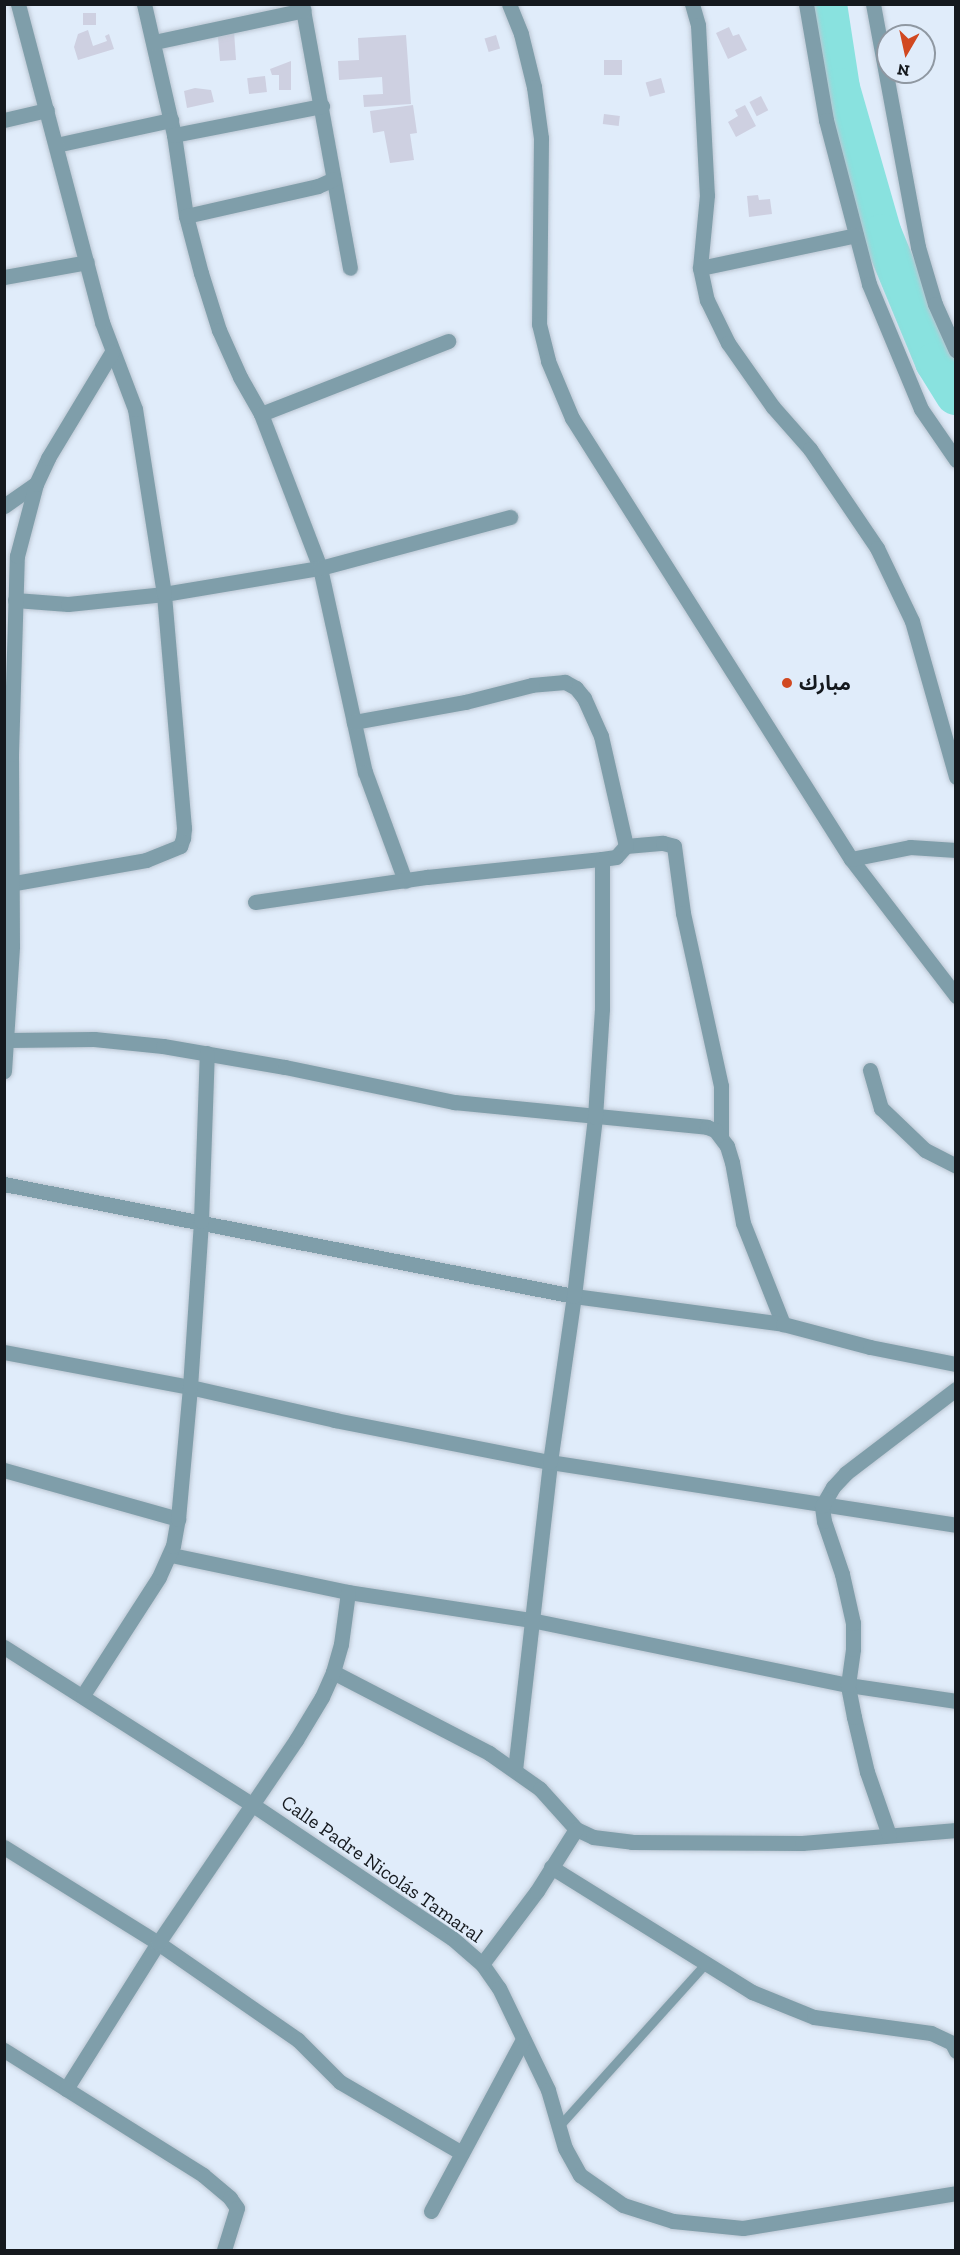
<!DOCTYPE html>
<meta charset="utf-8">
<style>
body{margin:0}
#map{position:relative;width:960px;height:2255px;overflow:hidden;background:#e0ecfa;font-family:"Zilla Slab","Noto Sans Arabic",serif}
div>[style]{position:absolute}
.river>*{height:40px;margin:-20px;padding:0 20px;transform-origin:20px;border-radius:20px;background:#89e2df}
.building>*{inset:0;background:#ced0e1;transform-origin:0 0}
.roads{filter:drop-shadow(0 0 2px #bbc6d2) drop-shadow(0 0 2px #bbc6d2)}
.service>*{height:9px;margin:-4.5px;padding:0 4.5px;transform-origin:4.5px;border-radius:4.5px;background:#7f9eaa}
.minor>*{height:15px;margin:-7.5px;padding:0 7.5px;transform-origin:7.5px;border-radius:7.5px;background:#7f9eaa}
.dots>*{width:16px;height:16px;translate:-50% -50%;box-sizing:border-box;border:3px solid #e0ecfa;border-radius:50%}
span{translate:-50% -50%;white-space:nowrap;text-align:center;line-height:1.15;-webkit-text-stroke:4.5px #e0ecfa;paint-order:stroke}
.poi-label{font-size:20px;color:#15191e;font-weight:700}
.left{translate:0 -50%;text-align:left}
.street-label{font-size:20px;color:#15191e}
.frame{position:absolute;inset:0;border:6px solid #15191e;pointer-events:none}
.north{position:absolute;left:876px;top:24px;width:60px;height:60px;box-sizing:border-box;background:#e0ecfa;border:2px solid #8f98a2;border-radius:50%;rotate:189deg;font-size:16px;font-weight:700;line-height:24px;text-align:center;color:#15191e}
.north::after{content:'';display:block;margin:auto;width:21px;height:27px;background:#d14820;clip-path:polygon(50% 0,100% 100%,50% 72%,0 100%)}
</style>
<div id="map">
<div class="river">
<i style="left:827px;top:4px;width:85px;rotate:81.2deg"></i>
<i style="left:840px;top:88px;width:152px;rotate:74deg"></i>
<i style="left:882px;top:234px;width:139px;rotate:67.5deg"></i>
<i style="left:935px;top:362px;width:39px;rotate:58deg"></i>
</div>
<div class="building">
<i style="left:83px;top:13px;width:13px;height:12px"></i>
<i style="clip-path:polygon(729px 27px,733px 36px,739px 34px,747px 50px,728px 59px,716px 33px)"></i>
<i style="clip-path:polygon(88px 30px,93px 46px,107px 41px,105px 36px,109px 34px,114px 49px,78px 60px,74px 47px,78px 34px)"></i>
<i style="clip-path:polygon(234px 31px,236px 60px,220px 61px,218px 37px)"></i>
<i style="clip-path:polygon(406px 35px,411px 104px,364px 107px,363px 95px,383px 94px,382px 77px,339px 80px,338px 61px,359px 60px,358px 38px)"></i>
<i style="left:496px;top:35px;width:14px;height:12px;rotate:73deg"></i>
<i style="left:604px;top:60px;width:18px;height:15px"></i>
<i style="clip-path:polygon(291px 61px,291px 90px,279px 90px,279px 75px,272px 75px,270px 69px)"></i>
<i style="left:265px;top:76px;width:16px;height:18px;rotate:83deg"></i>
<i style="left:661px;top:78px;width:15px;height:16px;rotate:74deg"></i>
<i style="clip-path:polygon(195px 88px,211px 90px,214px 102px,187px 108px,184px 91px)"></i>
<i style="left:761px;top:96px;width:16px;height:13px;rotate:63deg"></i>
<i style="clip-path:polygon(413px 105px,417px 133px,410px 134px,414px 160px,390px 163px,384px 131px,373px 133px,370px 111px)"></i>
<i style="clip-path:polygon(745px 105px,756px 126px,736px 137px,728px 122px,738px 116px,735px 110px)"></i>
<i style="left:604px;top:114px;width:16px;height:10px;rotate:7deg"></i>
<i style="clip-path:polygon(758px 195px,759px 200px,770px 199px,772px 214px,749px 217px,747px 196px)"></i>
</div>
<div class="roads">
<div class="service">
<i style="left:560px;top:2125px;width:217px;rotate:-48deg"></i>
</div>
<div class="minor">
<i style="left:144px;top:4px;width:134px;rotate:77.1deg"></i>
<i style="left:174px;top:135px;width:82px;rotate:81.6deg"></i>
<i style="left:186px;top:216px;width:59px;rotate:75.3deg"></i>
<i style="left:201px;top:273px;width:60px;rotate:72.5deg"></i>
<i style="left:219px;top:330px;width:51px;rotate:65.9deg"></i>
<i style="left:240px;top:377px;width:43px;rotate:60.4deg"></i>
<i style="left:261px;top:414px;width:165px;rotate:69deg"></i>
<i style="left:320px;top:568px;width:209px;rotate:77.6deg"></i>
<i style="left:365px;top:772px;width:116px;rotate:69.8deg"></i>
<i style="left:302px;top:4px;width:268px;rotate:79.7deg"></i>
<i style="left:509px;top:4px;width:32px;rotate:68deg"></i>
<i style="left:521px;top:34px;width:55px;rotate:76.2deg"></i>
<i style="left:534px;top:87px;width:51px;rotate:82.2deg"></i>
<i style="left:541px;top:138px;width:186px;rotate:90.6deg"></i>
<i style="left:539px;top:324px;width:38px;rotate:76deg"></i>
<i style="left:548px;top:361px;width:62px;rotate:67.2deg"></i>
<i style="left:572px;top:418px;width:522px;rotate:57.68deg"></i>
<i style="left:851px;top:859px;width:173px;rotate:52.5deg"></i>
<i style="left:692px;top:4px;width:22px;rotate:74deg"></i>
<i style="left:698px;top:25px;width:170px;rotate:87deg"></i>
<i style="left:707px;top:195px;width:73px;rotate:95.5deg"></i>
<i style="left:700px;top:268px;width:33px;rotate:78deg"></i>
<i style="left:707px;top:300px;width:48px;rotate:64deg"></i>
<i style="left:728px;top:343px;width:78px;rotate:54.9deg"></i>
<i style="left:773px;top:407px;width:56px;rotate:48.6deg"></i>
<i style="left:810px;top:449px;width:120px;rotate:55.9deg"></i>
<i style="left:877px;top:548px;width:81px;rotate:64.4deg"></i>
<i style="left:912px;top:621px;width:162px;rotate:74.2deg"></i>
<i style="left:806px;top:4px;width:118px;rotate:80.2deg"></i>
<i style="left:826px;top:120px;width:170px;rotate:75.3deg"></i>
<i style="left:869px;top:284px;width:135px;rotate:67.4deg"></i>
<i style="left:921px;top:409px;width:62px;rotate:55.5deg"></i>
<i style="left:873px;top:4px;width:247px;rotate:79.5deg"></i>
<i style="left:918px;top:247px;width:59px;rotate:73.4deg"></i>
<i style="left:935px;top:304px;width:51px;rotate:65.9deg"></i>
<i style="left:154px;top:42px;width:153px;rotate:-12deg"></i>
<i style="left:4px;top:120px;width:44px;rotate:-13.1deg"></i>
<i style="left:174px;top:135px;width:151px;rotate:-11.1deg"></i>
<i style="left:56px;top:145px;width:118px;rotate:-12.3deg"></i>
<i style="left:186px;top:216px;width:135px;rotate:-12.8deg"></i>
<i style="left:318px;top:186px;width:17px;rotate:-24deg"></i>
<i style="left:700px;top:268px;width:159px;rotate:-11.9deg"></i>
<i style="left:4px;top:277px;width:84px;rotate:-10.2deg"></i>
<i style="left:261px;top:414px;width:201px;rotate:-21.3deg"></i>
<i style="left:4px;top:506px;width:39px;rotate:-35deg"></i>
<i style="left:15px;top:600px;width:53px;rotate:4.3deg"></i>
<i style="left:68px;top:604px;width:97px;rotate:-5.9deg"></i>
<i style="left:164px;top:594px;width:158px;rotate:-9.5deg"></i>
<i style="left:320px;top:568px;width:197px;rotate:-15deg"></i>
<i style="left:626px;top:846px;width:37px;rotate:-5deg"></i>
<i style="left:663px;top:843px;width:11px;rotate:15deg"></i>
<i style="left:674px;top:846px;width:68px;rotate:82.3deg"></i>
<i style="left:683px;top:913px;width:177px;rotate:77.6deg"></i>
<i style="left:721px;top:1086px;width:50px;rotate:90deg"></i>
<i style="left:851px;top:859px;width:60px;rotate:-11.5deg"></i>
<i style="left:910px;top:847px;width:46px;rotate:3.7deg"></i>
<i style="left:9px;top:884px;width:139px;rotate:-9.9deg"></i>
<i style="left:146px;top:860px;width:37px;rotate:-22deg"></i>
<i style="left:180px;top:846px;width:9px;rotate:-69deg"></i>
<i style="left:183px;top:838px;width:10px;rotate:-84deg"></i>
<i style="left:184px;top:828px;width:235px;rotate:-94.9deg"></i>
<i style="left:164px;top:594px;width:187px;rotate:-98.9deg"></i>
<i style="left:135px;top:409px;width:93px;rotate:-110.8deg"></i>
<i style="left:102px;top:322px;width:329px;rotate:-104.8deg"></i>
<i style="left:255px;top:902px;width:174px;rotate:-8.3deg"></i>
<i style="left:427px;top:877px;width:176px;rotate:-5.9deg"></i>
<i style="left:602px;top:859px;width:14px;rotate:-8deg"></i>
<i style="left:616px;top:857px;width:15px;rotate:-48deg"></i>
<i style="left:626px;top:846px;width:113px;rotate:-102.8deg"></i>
<i style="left:601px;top:736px;width:42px;rotate:-114.1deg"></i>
<i style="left:584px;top:698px;width:13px;rotate:-129deg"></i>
<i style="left:576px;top:688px;width:13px;rotate:-151deg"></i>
<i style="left:565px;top:682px;width:33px;rotate:175deg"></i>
<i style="left:532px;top:685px;width:69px;rotate:165.8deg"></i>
<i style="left:465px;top:702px;width:113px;rotate:169.8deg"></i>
<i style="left:8px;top:1040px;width:86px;rotate:-0.7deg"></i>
<i style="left:94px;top:1039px;width:69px;rotate:5.8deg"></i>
<i style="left:163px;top:1046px;width:124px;rotate:9.8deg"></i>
<i style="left:285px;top:1067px;width:173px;rotate:11.7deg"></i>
<i style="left:454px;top:1102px;width:254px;rotate:5.6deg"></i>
<i style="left:707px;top:1127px;width:9px;rotate:21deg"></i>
<i style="left:715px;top:1130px;width:20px;rotate:53deg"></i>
<i style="left:727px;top:1146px;width:17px;rotate:73deg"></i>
<i style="left:732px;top:1162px;width:62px;rotate:79.8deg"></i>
<i style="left:743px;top:1223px;width:109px;rotate:68.4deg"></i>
<i style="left:870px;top:1070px;width:40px;rotate:74deg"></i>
<i style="left:881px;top:1108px;width:61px;rotate:43.7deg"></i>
<i style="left:925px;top:1150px;width:35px;rotate:27deg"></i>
<i style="left:4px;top:1071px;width:125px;rotate:-86.3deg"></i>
<i style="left:12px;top:946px;width:192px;rotate:-90.3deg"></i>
<i style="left:11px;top:754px;width:198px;rotate:-88.3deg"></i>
<i style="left:17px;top:556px;width:74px;rotate:-75.2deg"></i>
<i style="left:36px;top:484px;width:29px;rotate:-65deg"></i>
<i style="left:48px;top:458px;width:124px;rotate:-58.9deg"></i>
<i style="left:4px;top:1184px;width:581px;rotate:11.12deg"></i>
<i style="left:574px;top:1296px;width:211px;rotate:7.6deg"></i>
<i style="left:783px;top:1324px;width:90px;rotate:14.8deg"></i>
<i style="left:870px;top:1347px;width:88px;rotate:11.2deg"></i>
<i style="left:4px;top:1352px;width:189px;rotate:10.7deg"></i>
<i style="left:190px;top:1387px;width:149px;rotate:12.8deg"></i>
<i style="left:335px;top:1420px;width:219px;rotate:11.1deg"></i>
<i style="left:550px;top:1462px;width:411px;rotate:8.8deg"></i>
<i style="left:4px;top:1470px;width:181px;rotate:15.7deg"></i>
<i style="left:171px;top:1555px;width:181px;rotate:11.8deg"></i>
<i style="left:348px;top:1592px;width:185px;rotate:8.7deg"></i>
<i style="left:531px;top:1620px;width:324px;rotate:11.6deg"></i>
<i style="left:848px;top:1685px;width:109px;rotate:8.4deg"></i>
<i style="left:4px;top:1647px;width:295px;rotate:32.4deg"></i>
<i style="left:253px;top:1805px;width:239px;rotate:33.8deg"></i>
<i style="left:452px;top:1938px;width:40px;rotate:41deg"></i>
<i style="left:482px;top:1964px;width:29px;rotate:55deg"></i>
<i style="left:499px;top:1988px;width:113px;rotate:64.3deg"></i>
<i style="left:548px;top:2090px;width:60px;rotate:73.7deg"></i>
<i style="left:565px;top:2148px;width:31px;rotate:61deg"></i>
<i style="left:580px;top:2175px;width:52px;rotate:34.9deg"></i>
<i style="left:623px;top:2205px;width:52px;rotate:17.7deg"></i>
<i style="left:673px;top:2221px;width:70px;rotate:5.7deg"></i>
<i style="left:743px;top:2228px;width:216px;rotate:-9.3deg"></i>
<i style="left:333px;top:1672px;width:176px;rotate:27.4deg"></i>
<i style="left:489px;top:1753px;width:62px;rotate:35.2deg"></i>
<i style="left:540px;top:1789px;width:54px;rotate:48deg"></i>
<i style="left:576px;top:1829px;width:19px;rotate:25deg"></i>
<i style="left:593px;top:1837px;width:39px;rotate:7deg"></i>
<i style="left:632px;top:1842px;width:170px;rotate:0.3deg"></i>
<i style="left:802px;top:1843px;width:155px;rotate:-4.8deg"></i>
<i style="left:83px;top:1695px;width:140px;rotate:-57.2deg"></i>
<i style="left:159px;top:1577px;width:34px;rotate:-66deg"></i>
<i style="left:173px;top:1546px;width:27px;rotate:-80deg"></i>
<i style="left:178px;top:1519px;width:133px;rotate:-84.8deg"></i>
<i style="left:190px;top:1387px;width:166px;rotate:-86.2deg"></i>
<i style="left:201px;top:1221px;width:168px;rotate:-88deg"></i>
<i style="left:515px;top:1770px;width:310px;rotate:-83.5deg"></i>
<i style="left:550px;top:1462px;width:168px;rotate:-81.8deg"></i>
<i style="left:574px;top:1296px;width:180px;rotate:-83.3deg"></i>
<i style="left:595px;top:1117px;width:108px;rotate:-86.3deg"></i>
<i style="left:602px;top:1009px;width:150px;rotate:-90deg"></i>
<i style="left:889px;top:1835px;width:67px;rotate:-109.2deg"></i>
<i style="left:867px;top:1772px;width:57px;rotate:-103.3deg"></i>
<i style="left:854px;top:1717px;width:33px;rotate:-101deg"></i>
<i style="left:848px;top:1685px;width:36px;rotate:-82deg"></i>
<i style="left:853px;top:1649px;width:26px;rotate:-90deg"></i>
<i style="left:853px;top:1623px;width:50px;rotate:-102.7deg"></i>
<i style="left:842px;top:1574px;width:56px;rotate:-108.8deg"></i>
<i style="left:824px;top:1521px;width:15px;rotate:-98deg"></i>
<i style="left:822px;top:1506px;width:22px;rotate:-60deg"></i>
<i style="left:833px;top:1487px;width:19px;rotate:-47deg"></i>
<i style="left:846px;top:1473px;width:138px;rotate:-37.4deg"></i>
<i style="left:4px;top:1847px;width:181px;rotate:31.9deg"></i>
<i style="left:158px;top:1943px;width:170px;rotate:34.7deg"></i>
<i style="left:298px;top:2040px;width:59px;rotate:45deg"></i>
<i style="left:340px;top:2082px;width:141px;rotate:30.2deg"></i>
<i style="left:551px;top:1867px;width:237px;rotate:31.9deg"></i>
<i style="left:752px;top:1992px;width:67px;rotate:22deg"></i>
<i style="left:814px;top:2017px;width:118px;rotate:7.8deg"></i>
<i style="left:931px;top:2033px;width:23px;rotate:25deg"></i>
<i style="left:952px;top:2043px;width:9px;rotate:63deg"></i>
<i style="left:482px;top:1964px;width:91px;rotate:-53deg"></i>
<i style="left:537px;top:1891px;width:73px;rotate:-57.8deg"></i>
<i style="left:4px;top:2050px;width:235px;rotate:32.1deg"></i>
<i style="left:203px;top:2175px;width:35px;rotate:40deg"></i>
<i style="left:230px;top:2198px;width:12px;rotate:55deg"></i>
<i style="left:237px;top:2208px;width:44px;rotate:107.2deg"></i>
<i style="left:66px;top:2089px;width:173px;rotate:-57.8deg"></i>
<i style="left:158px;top:1943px;width:245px;rotate:-55.8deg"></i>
<i style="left:296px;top:1740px;width:50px;rotate:-58.8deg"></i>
<i style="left:322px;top:1697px;width:27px;rotate:-66deg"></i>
<i style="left:333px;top:1672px;width:29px;rotate:-74deg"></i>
<i style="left:341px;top:1644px;width:52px;rotate:-82.3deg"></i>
<i style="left:431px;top:2211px;width:193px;rotate:-61.8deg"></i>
</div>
</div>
<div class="dots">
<i style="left:787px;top:683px;background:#d14820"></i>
</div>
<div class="poi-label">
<span class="left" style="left:799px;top:683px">مبارك</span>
</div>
<div class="street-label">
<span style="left:382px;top:1869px;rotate:35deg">Calle Padre Nicolás Tamaral</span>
</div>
<div class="frame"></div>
<div class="north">N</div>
</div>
